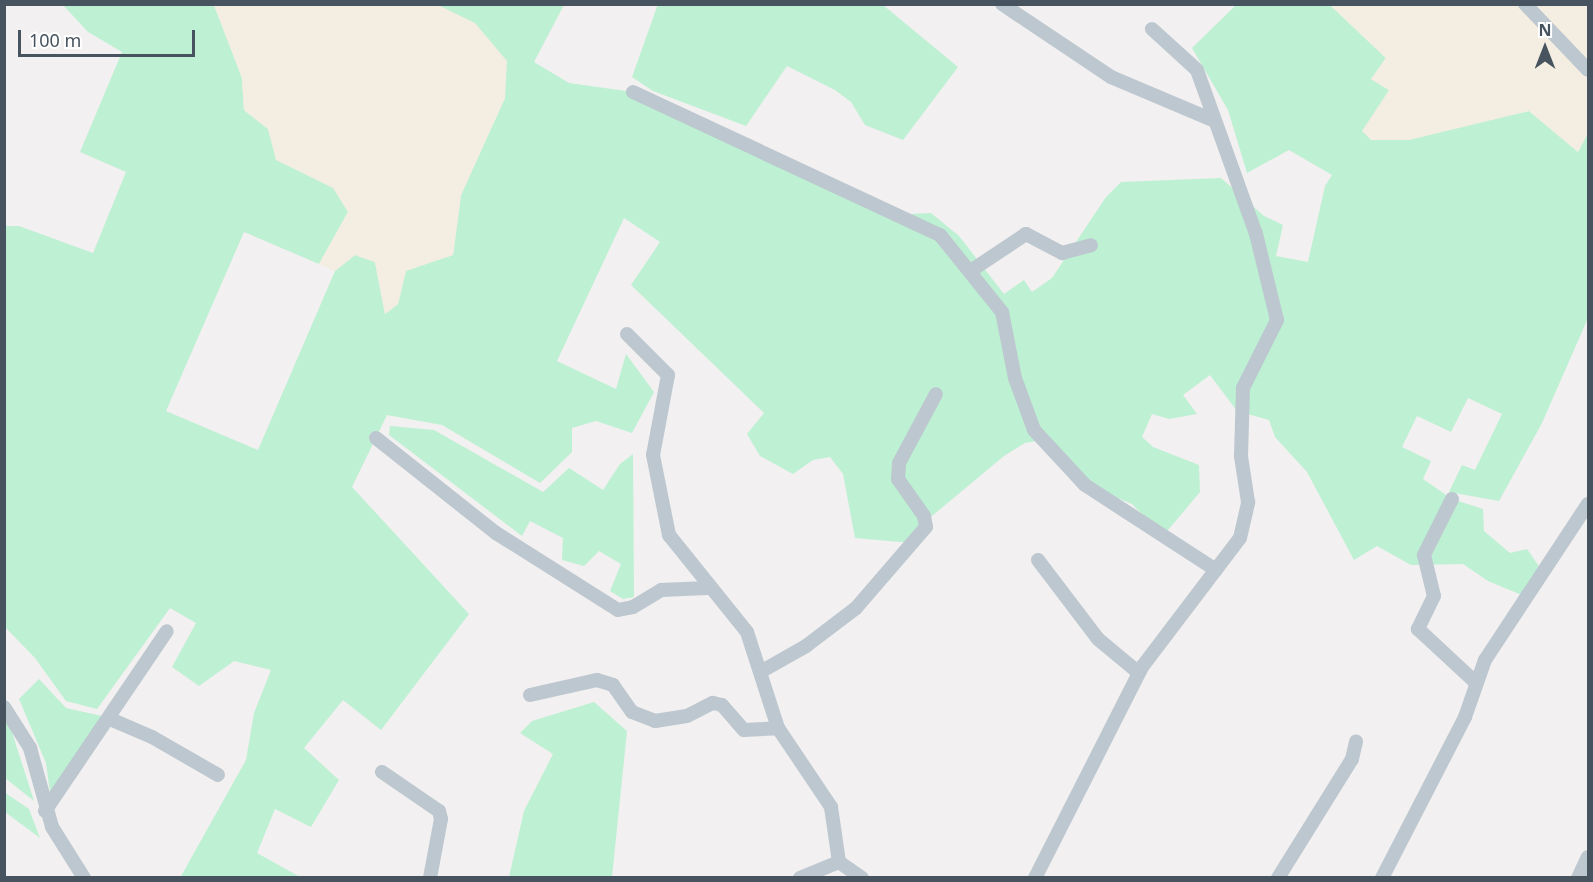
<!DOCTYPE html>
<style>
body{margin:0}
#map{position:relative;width:1593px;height:882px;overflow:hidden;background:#f2f0f0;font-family:"Noto Sans",sans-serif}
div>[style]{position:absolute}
.green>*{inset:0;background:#bef0d3}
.sand>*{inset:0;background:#f3eee1}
.minor>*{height:14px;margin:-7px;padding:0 7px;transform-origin:7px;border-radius:7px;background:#bdc7cf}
span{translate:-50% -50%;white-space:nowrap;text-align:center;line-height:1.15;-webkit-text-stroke:6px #fff;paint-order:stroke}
.frame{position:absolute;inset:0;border:6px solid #47535e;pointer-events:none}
.north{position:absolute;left:1515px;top:18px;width:60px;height:60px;-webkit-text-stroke:4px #fff;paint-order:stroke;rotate:0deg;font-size:16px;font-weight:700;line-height:24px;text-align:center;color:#47535e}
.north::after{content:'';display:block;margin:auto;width:21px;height:27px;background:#47535e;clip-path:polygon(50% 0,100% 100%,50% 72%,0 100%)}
.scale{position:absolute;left:18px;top:30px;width:177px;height:27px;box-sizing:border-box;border:3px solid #47535e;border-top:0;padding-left:8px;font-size:18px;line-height:21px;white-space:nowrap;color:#47535e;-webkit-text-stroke:4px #fff;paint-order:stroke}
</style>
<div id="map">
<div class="green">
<i style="clip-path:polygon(658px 4px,883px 5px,958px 67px,903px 140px,865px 125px,851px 102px,835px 90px,787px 66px,746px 126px,653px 91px,632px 77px)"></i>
<i style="clip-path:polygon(63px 5px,214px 5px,242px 78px,244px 110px,268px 129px,277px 160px,334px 188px,348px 212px,319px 264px,244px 232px,166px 411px,258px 450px,335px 271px,355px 255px,375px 262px,385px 314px,398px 304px,406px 270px,453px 255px,461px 195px,505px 98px,438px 5px,564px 5px,534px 62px,569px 83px,633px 92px,892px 215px,931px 213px,959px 236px,1004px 294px,1024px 280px,1032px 292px,1052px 278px,1106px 197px,1121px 182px,1221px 178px,1264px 216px,1283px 225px,1276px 256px,1308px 262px,1325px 186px,1332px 175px,1289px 150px,1247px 173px,1228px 110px,1192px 48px,1236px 5px,1330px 5px,1386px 58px,1371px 79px,1389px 90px,1486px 120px,1529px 111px,1578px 152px,1588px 133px,1588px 318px,1542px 423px,1499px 501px,1449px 492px,1462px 465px,1475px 470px,1502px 414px,1468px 398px,1451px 432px,1417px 416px,1402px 447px,1431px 461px,1423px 479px,1452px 499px,1483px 509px,1484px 531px,1510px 553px,1527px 549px,1545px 575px,1529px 598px,1488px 581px,1463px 564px,1411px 565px,1377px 546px,1354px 560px,1307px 472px,1275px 437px,1269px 420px,1237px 411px,1210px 375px,1183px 395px,1197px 414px,1169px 419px,1152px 414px,1142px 437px,1153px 447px,1199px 465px,1200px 492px,1163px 536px,1132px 504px,1085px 485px,1043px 440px,1025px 443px,1004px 456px,926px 521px,912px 543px,855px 538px,843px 474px,830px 457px,813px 460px,793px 474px,760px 456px,747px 434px,764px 413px,631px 285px,660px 242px,624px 218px,557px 361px,616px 389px,626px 354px,654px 392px,632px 433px,596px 421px,572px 428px,572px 452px,540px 483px,442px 425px,387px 415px,352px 487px,469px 614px,381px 730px,343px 700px,304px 748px,339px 780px,311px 827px,275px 809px,257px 853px,300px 877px,180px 878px,246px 760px,254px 713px,271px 670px,234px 661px,199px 686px,172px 667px,196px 623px,170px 608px,97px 709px,66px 701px,35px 658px,5px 627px,5px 226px,19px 226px,93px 253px,126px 172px,80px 152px,122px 52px,88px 32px)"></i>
<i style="clip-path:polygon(390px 426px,434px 430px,543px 492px,569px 468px,603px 490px,620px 464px,633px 454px,634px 597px,623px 599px,610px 591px,621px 564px,599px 551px,584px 566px,562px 560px,563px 538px,530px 521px,522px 536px,389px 435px)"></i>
<i style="clip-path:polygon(39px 679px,66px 708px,102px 716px,50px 792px,46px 763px,19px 699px)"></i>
<i style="clip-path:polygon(594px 702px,627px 731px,612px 877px,509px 877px,524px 811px,553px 754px,520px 733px,532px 721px)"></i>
<i style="clip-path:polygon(4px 720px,10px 726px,34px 801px,5px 778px)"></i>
<i style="clip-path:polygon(4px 792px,29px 809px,40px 838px,5px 812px)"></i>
</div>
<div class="sand">
<i style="clip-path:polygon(214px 5px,438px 5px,475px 23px,507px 61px,505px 98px,461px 195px,453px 255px,406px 271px,398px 304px,385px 314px,375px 262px,355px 255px,335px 271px,319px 264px,348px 212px,333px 188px,276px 160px,268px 129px,244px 110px,242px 78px)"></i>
<i style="clip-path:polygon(1330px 5px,1588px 5px,1588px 133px,1578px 152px,1529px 111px,1409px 140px,1371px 140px,1362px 131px,1389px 90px,1371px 79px,1386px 58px)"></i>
</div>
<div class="minor">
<i style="left:1002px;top:4px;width:131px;rotate:33.8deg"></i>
<i style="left:1111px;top:77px;width:111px;rotate:22.9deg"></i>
<i style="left:1525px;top:4px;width:91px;rotate:46.3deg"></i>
<i style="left:633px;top:92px;width:339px;rotate:25deg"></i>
<i style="left:940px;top:235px;width:99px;rotate:51.2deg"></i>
<i style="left:1002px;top:312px;width:67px;rotate:78.9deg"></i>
<i style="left:1015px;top:378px;width:55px;rotate:69.9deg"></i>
<i style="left:1034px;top:430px;width:75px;rotate:47.2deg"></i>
<i style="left:1085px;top:485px;width:156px;rotate:33deg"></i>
<i style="left:972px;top:270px;width:65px;rotate:-33.7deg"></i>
<i style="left:1026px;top:234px;width:41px;rotate:27.8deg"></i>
<i style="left:1062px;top:253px;width:30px;rotate:-15deg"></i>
<i style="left:627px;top:334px;width:58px;rotate:45deg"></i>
<i style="left:668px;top:375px;width:81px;rotate:100.6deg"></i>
<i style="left:653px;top:455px;width:82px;rotate:78.7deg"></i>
<i style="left:669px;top:535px;width:124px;rotate:51.2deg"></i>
<i style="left:747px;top:632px;width:101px;rotate:72.1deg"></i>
<i style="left:778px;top:728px;width:95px;rotate:56.1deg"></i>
<i style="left:831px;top:807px;width:56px;rotate:81.7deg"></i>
<i style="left:376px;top:438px;width:153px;rotate:38.4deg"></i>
<i style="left:496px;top:533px;width:144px;rotate:32.3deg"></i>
<i style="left:618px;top:610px;width:15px;rotate:-11deg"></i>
<i style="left:633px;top:607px;width:33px;rotate:-31deg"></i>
<i style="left:661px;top:590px;width:46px;rotate:-2.5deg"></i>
<i style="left:1452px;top:499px;width:63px;rotate:116.6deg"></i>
<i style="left:1424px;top:555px;width:42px;rotate:76.3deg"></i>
<i style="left:1434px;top:596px;width:37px;rotate:116deg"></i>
<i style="left:1418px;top:629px;width:76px;rotate:42.9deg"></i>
<i style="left:1038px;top:560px;width:99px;rotate:52.8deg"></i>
<i style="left:1098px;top:639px;width:53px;rotate:39.7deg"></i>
<i style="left:762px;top:671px;width:51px;rotate:-29.6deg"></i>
<i style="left:806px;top:646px;width:63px;rotate:-37.2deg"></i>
<i style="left:856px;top:608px;width:107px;rotate:-49.2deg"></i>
<i style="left:926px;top:527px;width:11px;rotate:-100deg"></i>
<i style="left:924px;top:516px;width:45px;rotate:-125.1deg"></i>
<i style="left:898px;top:479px;width:16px;rotate:-86deg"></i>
<i style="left:899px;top:463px;width:78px;rotate:-61.8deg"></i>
<i style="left:530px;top:695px;width:69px;rotate:-12.6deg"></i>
<i style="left:597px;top:680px;width:17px;rotate:17deg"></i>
<i style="left:613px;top:685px;width:33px;rotate:55deg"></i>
<i style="left:632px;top:712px;width:25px;rotate:21deg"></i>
<i style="left:655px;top:721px;width:32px;rotate:-9deg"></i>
<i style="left:687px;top:716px;width:29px;rotate:-27deg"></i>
<i style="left:713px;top:703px;width:9px;rotate:13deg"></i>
<i style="left:722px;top:705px;width:33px;rotate:49deg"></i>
<i style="left:744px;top:730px;width:34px;rotate:-3deg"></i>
<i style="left:4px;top:707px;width:49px;rotate:57.6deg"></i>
<i style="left:30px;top:748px;width:82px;rotate:74.4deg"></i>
<i style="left:52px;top:827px;width:60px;rotate:57.9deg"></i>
<i style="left:110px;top:719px;width:46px;rotate:23.2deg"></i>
<i style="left:152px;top:737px;width:76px;rotate:29.9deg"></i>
<i style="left:382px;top:772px;width:69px;rotate:34.4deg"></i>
<i style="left:439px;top:811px;width:8px;rotate:76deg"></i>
<i style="left:441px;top:819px;width:60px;rotate:100.6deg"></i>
<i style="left:45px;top:811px;width:217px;rotate:-55.9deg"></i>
<i style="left:800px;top:878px;width:42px;rotate:-22.3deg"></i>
<i style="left:839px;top:862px;width:28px;rotate:35deg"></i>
<i style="left:1035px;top:878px;width:237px;rotate:-63.1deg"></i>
<i style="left:1142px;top:667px;width:162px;rotate:-52.8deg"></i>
<i style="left:1240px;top:538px;width:37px;rotate:-77deg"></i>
<i style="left:1248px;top:502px;width:47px;rotate:-98.7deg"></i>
<i style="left:1241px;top:456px;width:68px;rotate:-88.3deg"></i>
<i style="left:1243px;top:388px;width:76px;rotate:-63.4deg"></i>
<i style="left:1277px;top:320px;width:89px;rotate:-103.7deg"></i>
<i style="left:1256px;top:234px;width:174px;rotate:-109.8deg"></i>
<i style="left:1197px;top:70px;width:61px;rotate:-137.7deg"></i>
<i style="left:1278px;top:878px;width:140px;rotate:-58.1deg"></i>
<i style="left:1352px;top:759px;width:18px;rotate:-77deg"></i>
<i style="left:1382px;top:878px;width:181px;rotate:-62.7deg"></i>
<i style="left:1465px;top:717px;width:60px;rotate:-70.7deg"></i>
<i style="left:1485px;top:660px;width:187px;rotate:-56.6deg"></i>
<i style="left:1578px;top:878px;width:23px;rotate:-65deg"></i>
</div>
<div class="frame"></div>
<div class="north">N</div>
<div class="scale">100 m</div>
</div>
